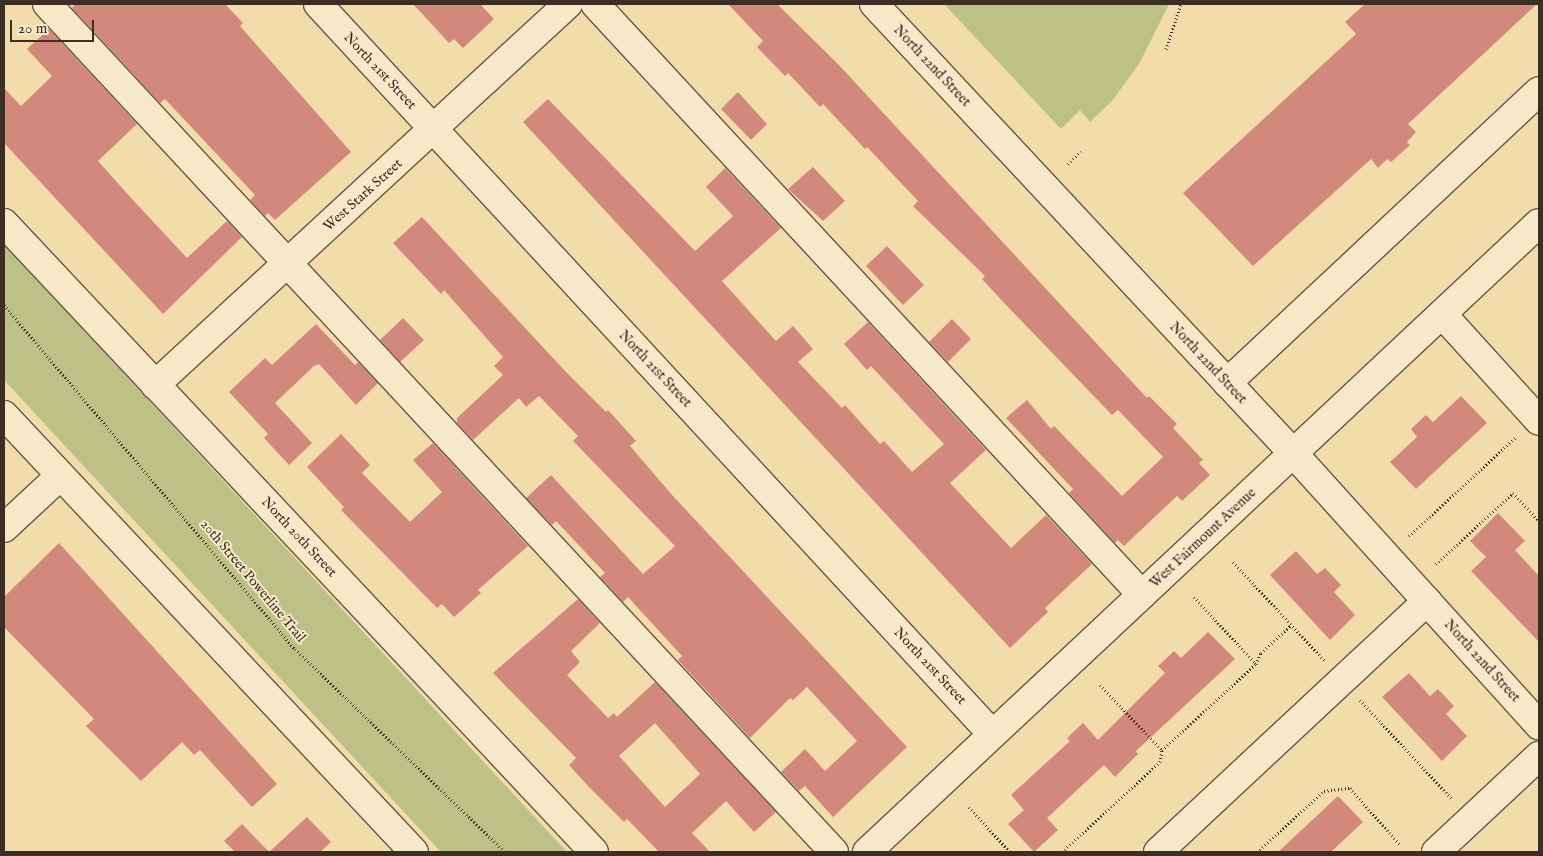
<!DOCTYPE html>
<style>
body{margin:0}
#map{position:relative;width:1543px;height:856px;overflow:hidden;background:#f2dcab;font-family:"IM FELL English",serif}
div>[style]{position:absolute}
.green>*{inset:0;background:#bdc087}
.building>*{inset:0;background:#d2897b}
.path>*{height:3px;margin-top:-1.5px;transform-origin:0;background:repeating-linear-gradient(90deg,#3c2d25 0 1px,transparent 0 3.5px)}
.roads{filter:drop-shadow(1px 0 #6a5946) drop-shadow(-1px 0 #6a5946) drop-shadow(0 1px #6a5946) drop-shadow(0 -1px #6a5946)}
.minor>*{height:28px;margin:-14px;padding:0 14px;transform-origin:14px;border-radius:14px;background:#f7e8c8}
span{translate:-50% -50%;white-space:nowrap;text-align:center;line-height:1.15;-webkit-text-stroke:4px #f7e8c8;paint-order:stroke}
.street-label{font-size:14px;color:#3c2d25}
.frame{position:absolute;inset:0;border:5px solid #3c2d25;pointer-events:none}
.scale{position:absolute;left:10px;top:20px;width:84px;height:22px;box-sizing:border-box;border:2px solid #3c2d25;border-top:0;padding-left:6px;font-size:15px;line-height:18px;white-space:nowrap;color:#3c2d25;-webkit-text-stroke:4px #f7e8c8;paint-order:stroke}
</style>
<div id="map">
<div class="green">
<div style="clip-path:polygon(944px 4px,1169px 4px,1139px 64px,1112px 101px,1090px 122px,1080px 110px,1061px 129px)"></div>
<div style="clip-path:polygon(4px 244px,567px 852px,441px 852px,4px 380px)"></div>
</div>
<div class="building">
<div style="clip-path:polygon(76px 4px,225px 4px,243px 23px,240px 26px,351px 152px,275px 220px,268px 213px,265px 216px,250px 200px,255px 195px,165px 99px,160px 103px,72px 8px)"></div>
<div style="clip-path:polygon(413px 4px,480px 4px,494px 19px,463px 48px,454px 39px,449px 43px)"></div>
<div style="clip-path:polygon(728px 4px,777px 4px,838px 64px,1147px 398px,1149px 396px,1177px 424px,1173px 428px,1203px 460px,1199px 463px,1210px 475px,1182px 501px,1177px 496px,1124px 546px,1118px 540px,1115px 543px,1069px 493px,1073px 489px,1006px 418px,1027px 400px,1051px 429px,1054px 426px,1122px 496px,1163px 457px,1118px 410px,1112px 415px,1008px 307px,982px 279px,985px 276px,913px 206px,918px 201px,867px 147px,865px 149px,823px 104px,820px 107px,788px 73px,785px 76px,757px 47px,763px 41px)"></div>
<div style="clip-path:polygon(1365px 4px,1537px 4px,1408px 124px,1416px 132px,1407px 142px,1410px 145px,1391px 162px,1387px 159px,1378px 168px,1371px 159px,1253px 266px,1183px 193px,1356px 34px,1345px 22px)"></div>
<div style="clip-path:polygon(49px 29px,137px 124px,98px 161px,132px 199px,187px 258px,227px 221px,242px 237px,163px 314px,4px 143px,4px 88px,21px 106px,52px 76px,27px 49px)"></div>
<div style="clip-path:polygon(738px 92px,767px 124px,751px 140px,721px 109px)"></div>
<div style="clip-path:polygon(548px 99px,695px 251px,733px 216px,706px 187px,725px 168px,781px 228px,722px 281px,776px 341px,793px 326px,813px 349px,798px 362px,842px 408px,845px 405px,880px 444px,884px 441px,912px 472px,944px 444px,871px 366px,867px 370px,844px 344px,868px 322px,986px 450px,950px 483px,1011px 548px,1046px 515px,1092px 564px,1045px 608px,1048px 612px,1010px 648px,523px 122px)"></div>
<div style="clip-path:polygon(813px 167px,845px 201px,823px 221px,788px 189px)"></div>
<div style="clip-path:polygon(422px 217px,566px 372px,606px 412px,608px 410px,636px 441px,630px 446px,673px 496px,907px 747px,833px 817px,805px 786px,799px 791px,781px 772px,805px 749px,825px 771px,857px 741px,807px 687px,793px 700px,790px 698px,750px 738px,678px 660px,682px 656px,637px 607px,628px 597px,623px 602px,600px 577px,605px 573px,556px 521px,552px 525px,526px 498px,551px 475px,643px 574px,675px 546px,573px 441px,578px 436px,539px 396px,526px 407px,519px 398px,473px 440px,457px 423px,457px 418px,503px 375px,494px 366px,503px 357px,444px 290px,441px 294px,393px 243px)"></div>
<div style="clip-path:polygon(887px 246px,924px 285px,903px 305px,866px 266px)"></div>
<div style="clip-path:polygon(403px 318px,424px 340px,400px 362px,380px 340px)"></div>
<div style="clip-path:polygon(952px 319px,971px 339px,948px 362px,929px 342px)"></div>
<div style="clip-path:polygon(316px 324px,355px 365px,358px 362px,378px 383px,356px 405px,319px 364px,314px 366px,275px 403px,312px 443px,289px 465px,264px 438px,268px 434px,229px 392px,265px 358px,272px 365px)"></div>
<div style="clip-path:polygon(1461px 396px,1487px 423px,1416px 489px,1390px 462px,1417px 437px,1411px 429px,1426px 415px,1433px 422px)"></div>
<div style="clip-path:polygon(341px 434px,370px 465px,362px 473px,410px 522px,442px 492px,413px 460px,433px 443px,528px 546px,478px 590px,481px 593px,454px 617px,442px 604px,437px 608px,341px 510px,344px 507px,307px 467px)"></div>
<div style="clip-path:polygon(1498px 513px,1525px 541px,1515px 550px,1539px 576px,1539px 642px,1471px 571px,1486px 557px,1470px 541px)"></div>
<div style="clip-path:polygon(59px 543px,277px 784px,252px 807px,200px 750px,194px 755px,182px 742px,141px 781px,86px 726px,94px 719px,4px 627px,4px 597px)"></div>
<div style="clip-path:polygon(1296px 551px,1317px 574px,1325px 568px,1341px 585px,1334px 592px,1355px 615px,1330px 640px,1270px 575px)"></div>
<div style="clip-path:polygon(evenodd,578px 599px,600px 623px,571px 651px,580px 662px,567px 675px,608px 718px,614px 713px,617px 717px,655px 682px,776px 812px,754px 832px,726px 801px,692px 833px,710px 852px,659px 852px,627px 819px,624px 822px,587px 785px,569px 765px,576px 758px,493px 673px,578px 599px,655px 723px,700px 774px,665px 807px,619px 756px,655px 723px)"></div>
<div style="clip-path:polygon(1208px 632px,1235px 659px,1136px 751px,1138px 754px,1115px 777px,1104px 765px,1047px 818px,1058px 830px,1034px 852px,1008px 824px,1024px 810px,1011px 795px,1070px 741px,1067px 738px,1083px 723px,1098px 740px,1165px 673px,1158px 666px,1174px 651px,1181px 658px)"></div>
<div style="clip-path:polygon(1409px 673px,1430px 696px,1438px 689px,1454px 706px,1446px 714px,1467px 736px,1442px 761px,1382px 697px)"></div>
<div style="clip-path:polygon(1338px 796px,1363px 822px,1331px 852px,1278px 852px)"></div>
<div style="clip-path:polygon(307px 817px,331px 842px,320px 852px,269px 852px)"></div>
<div style="clip-path:polygon(242px 824px,269px 852px,235px 852px,224px 841px)"></div>
</div>
<div class="path">
<div style="left:1166px;top:49px;width:47px;rotate:-71.6deg"></div>
<div style="left:1068px;top:164px;width:18px;rotate:-45deg"></div>
<div style="left:4px;top:305px;width:451px;rotate:49.8deg"></div>
<div style="left:295px;top:649px;width:292px;rotate:44deg"></div>
<div style="left:1409px;top:536px;width:146px;rotate:-42.8deg"></div>
<div style="left:1233px;top:562px;width:134px;rotate:47.1deg"></div>
<div style="left:1436px;top:564px;width:105px;rotate:-42.7deg"></div>
<div style="left:1513px;top:493px;width:38px;rotate:47deg"></div>
<div style="left:1194px;top:597px;width:91px;rotate:47.2deg"></div>
<div style="left:1100px;top:685px;width:90px;rotate:46.4deg"></div>
<div style="left:1360px;top:700px;width:135px;rotate:47.1deg"></div>
<div style="left:969px;top:807px;width:61px;rotate:47.7deg"></div>
<div style="left:1062px;top:852px;width:133px;rotate:-42.6deg"></div>
<div style="left:1160px;top:762px;width:12px;rotate:-81deg"></div>
<div style="left:1162px;top:750px;width:127px;rotate:-42.5deg"></div>
<div style="left:1256px;top:664px;width:12px;rotate:-66deg"></div>
<div style="left:1261px;top:653px;width:41px;rotate:-43deg"></div>
<div style="left:1257px;top:852px;width:91px;rotate:-42.3deg"></div>
<div style="left:1324px;top:791px;width:26px;rotate:-7deg"></div>
<div style="left:1350px;top:788px;width:77px;rotate:48.7deg"></div>
</div>
<div class="roads">
<div class="minor">
<div style="left:47px;top:4px;width:1157px;rotate:47.14deg"></div>
<div style="left:318px;top:4px;width:994px;rotate:47.28deg"></div>
<div style="left:595px;top:4px;width:805px;rotate:47.21deg"></div>
<div style="left:874px;top:4px;width:614px;rotate:46.98deg"></div>
<div style="left:1293px;top:453px;width:367px;rotate:47.9deg"></div>
<div style="left:4px;top:223px;width:862px;rotate:46.83deg"></div>
<div style="left:1442px;top:314px;width:144px;rotate:47.8deg"></div>
<div style="left:1227px;top:383px;width:427px;rotate:-43.1deg"></div>
<div style="left:155px;top:385px;width:562px;rotate:-42.69deg"></div>
<div style="left:4px;top:415px;width:599px;rotate:46.83deg"></div>
<div style="left:4px;top:528px;width:76px;rotate:-42.9deg"></div>
<div style="left:867px;top:852px;width:920px;rotate:-43.11deg"></div>
<div style="left:1158px;top:852px;width:368px;rotate:-43deg"></div>
<div style="left:1436px;top:852px;width:141px;rotate:-43deg"></div>
</div>
</div>
<div class="street-label">
<span style="left:932px;top:66px;rotate:47deg">North 22nd Street</span>
<span style="left:380px;top:71px;rotate:47deg">North 21st Street</span>
<span style="left:363px;top:195px;rotate:-42deg">West Stark Street</span>
<span style="left:1208px;top:363px;rotate:47deg">North 22nd Street</span>
<span style="left:655px;top:369px;rotate:47deg">North 21st Street</span>
<span style="left:299px;top:537px;rotate:47deg">North 20th Street</span>
<span style="left:1203px;top:538px;rotate:-43deg">West Fairmount Avenue</span>
<span style="left:253px;top:581px;rotate:50deg">20th Street Powerline Trail</span>
<span style="left:1482px;top:661px;rotate:48deg">North 22nd Street</span>
<span style="left:930px;top:666px;rotate:47deg">North 21st Street</span>
</div>
<div class="frame"></div>
<div class="scale">20 m</div>
</div>
